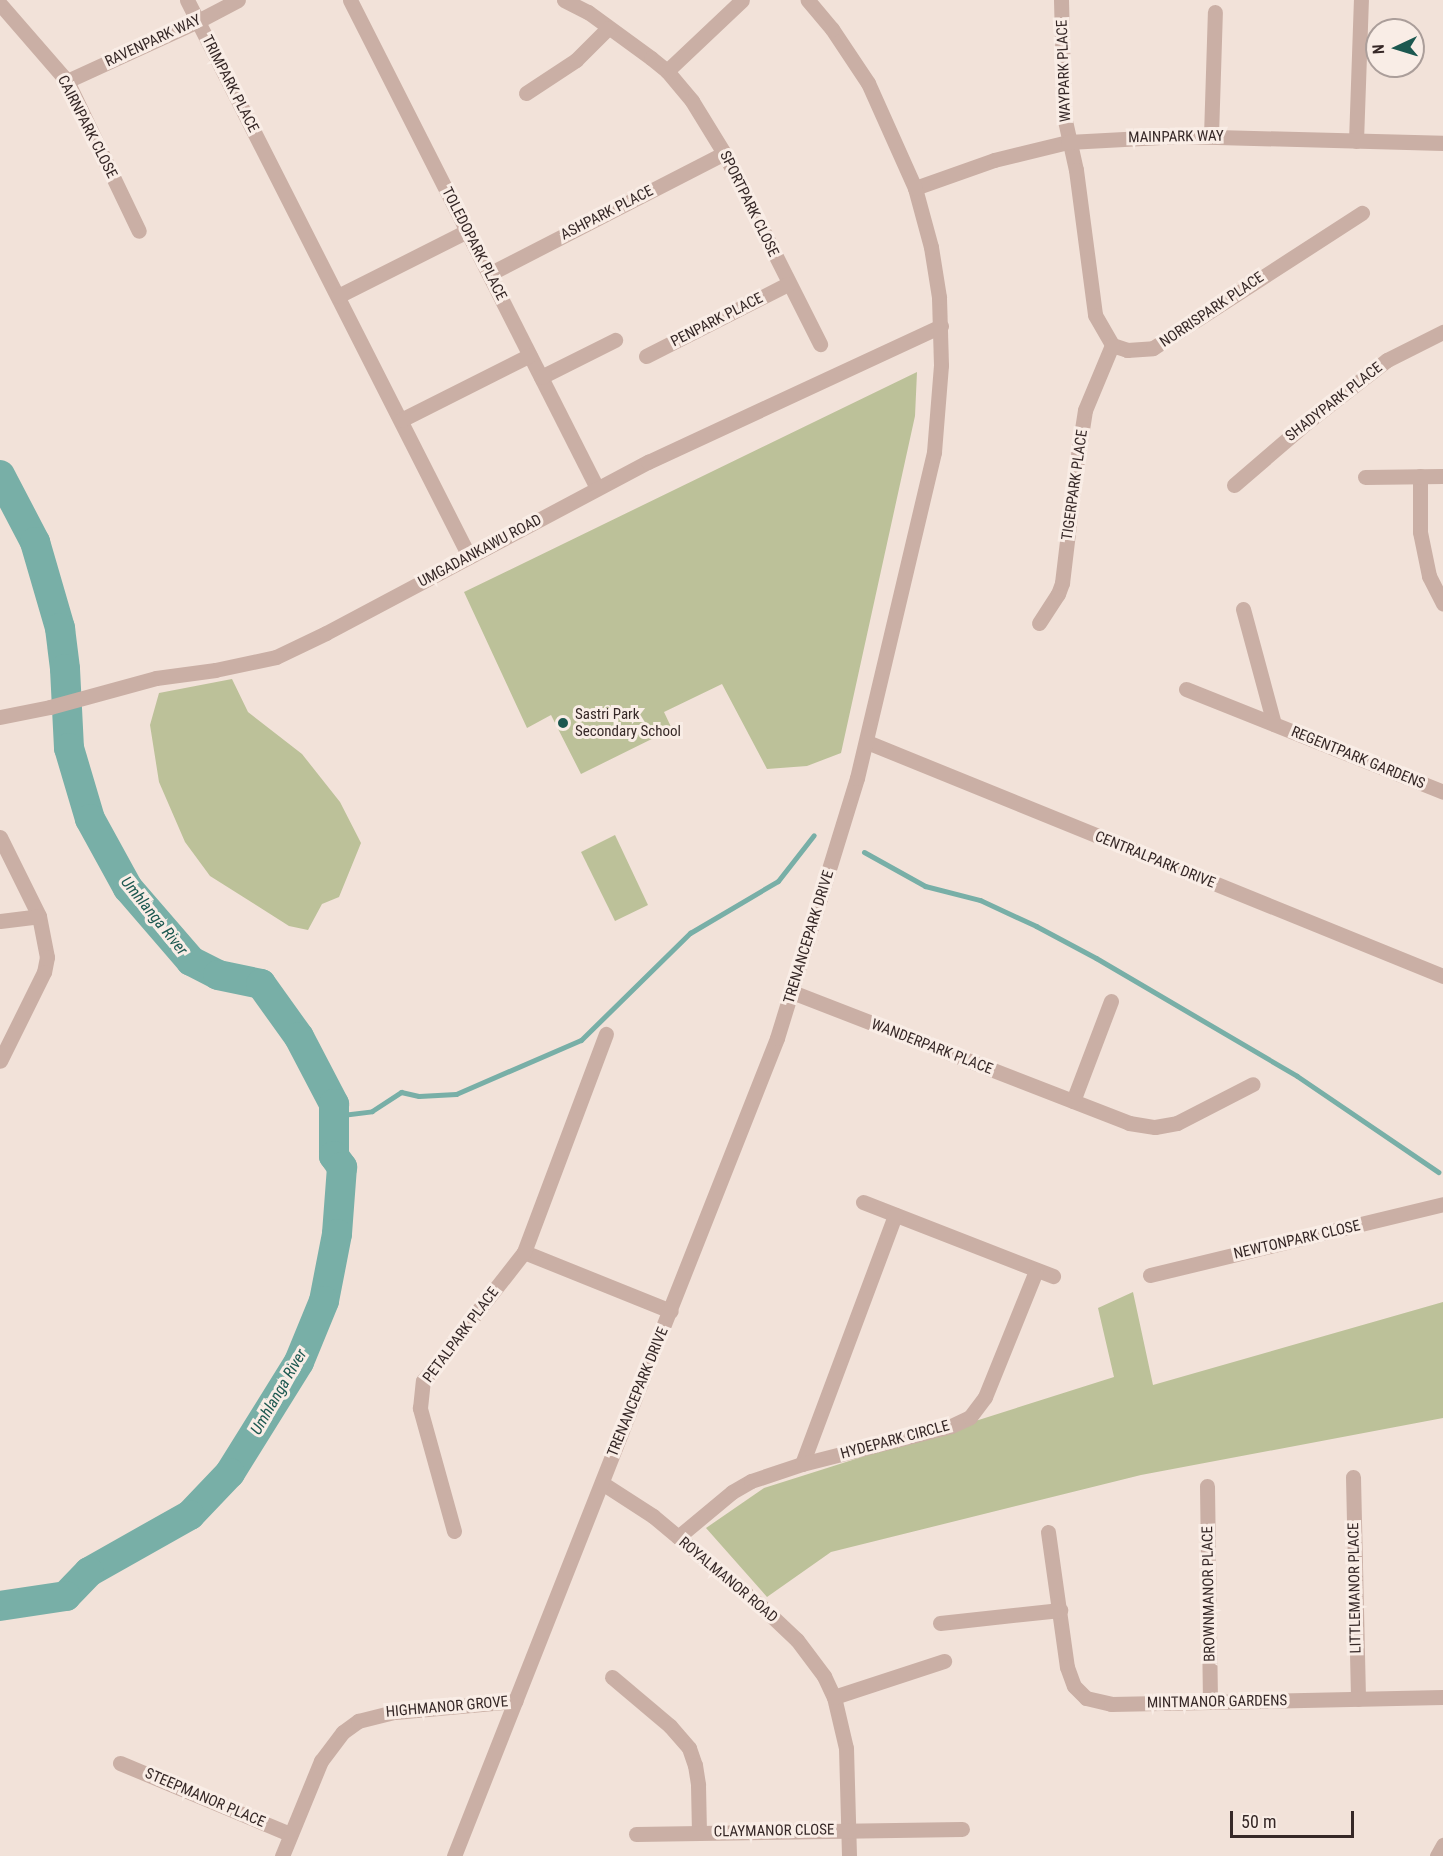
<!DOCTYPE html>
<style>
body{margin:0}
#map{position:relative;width:1443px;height:1856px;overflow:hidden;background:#f2e2d9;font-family:"Roboto Condensed",sans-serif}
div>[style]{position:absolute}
.green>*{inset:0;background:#bcc199}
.stream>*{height:5px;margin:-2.5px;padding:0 2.5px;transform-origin:2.5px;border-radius:2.5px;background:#78afa7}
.river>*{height:30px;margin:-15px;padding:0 15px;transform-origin:15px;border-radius:15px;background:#78afa7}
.minor>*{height:15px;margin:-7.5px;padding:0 7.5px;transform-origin:7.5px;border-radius:7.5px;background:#caafa5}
.dots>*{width:16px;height:16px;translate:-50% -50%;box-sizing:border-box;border:3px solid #f9ede6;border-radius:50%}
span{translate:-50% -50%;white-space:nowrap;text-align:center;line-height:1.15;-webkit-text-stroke:6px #f9ede6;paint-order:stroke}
.street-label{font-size:15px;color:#362827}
.poi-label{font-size:15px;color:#362827}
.left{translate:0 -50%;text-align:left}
.water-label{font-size:16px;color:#1c5850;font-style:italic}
.north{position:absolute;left:1365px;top:18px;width:60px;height:60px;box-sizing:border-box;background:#f9ede6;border:2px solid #ab9e9a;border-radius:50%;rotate:266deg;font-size:16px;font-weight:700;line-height:24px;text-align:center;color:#362827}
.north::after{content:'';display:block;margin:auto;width:21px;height:27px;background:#1c5850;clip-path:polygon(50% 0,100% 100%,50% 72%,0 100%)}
.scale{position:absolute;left:1230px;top:1811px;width:124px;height:27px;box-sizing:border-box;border:3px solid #362827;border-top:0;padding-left:8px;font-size:18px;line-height:21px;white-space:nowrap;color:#362827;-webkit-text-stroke:4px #f9ede6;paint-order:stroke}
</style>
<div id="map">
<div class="green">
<div style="clip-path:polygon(917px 372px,915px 416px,841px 753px,807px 766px,767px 769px,722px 684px,664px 712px,672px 729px,581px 774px,551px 715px,527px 728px,464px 592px)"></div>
<div style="clip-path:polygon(232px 679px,248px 712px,302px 754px,340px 802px,361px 843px,339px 897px,322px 904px,308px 930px,289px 926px,210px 876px,185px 842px,159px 782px,150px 725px,159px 693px)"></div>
<div style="clip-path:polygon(615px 835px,648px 905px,615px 921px,581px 852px)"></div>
<div style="clip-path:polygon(1133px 1292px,1153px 1385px,1443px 1302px,1443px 1418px,1141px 1475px,831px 1552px,767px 1597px,706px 1528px,764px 1488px,1114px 1377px,1098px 1308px)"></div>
</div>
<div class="stream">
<div style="left:864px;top:852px;width:70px;rotate:29.1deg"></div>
<div style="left:925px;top:886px;width:57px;rotate:14.3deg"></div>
<div style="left:980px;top:900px;width:62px;rotate:24.9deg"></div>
<div style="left:1036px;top:926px;width:68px;rotate:28.1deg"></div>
<div style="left:1096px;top:958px;width:233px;rotate:30.4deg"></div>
<div style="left:1297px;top:1076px;width:171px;rotate:34.2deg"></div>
<div style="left:334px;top:1116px;width:38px;rotate:-7deg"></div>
<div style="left:372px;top:1111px;width:35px;rotate:-33deg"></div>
<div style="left:401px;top:1092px;width:18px;rotate:13deg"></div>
<div style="left:419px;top:1096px;width:37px;rotate:-3deg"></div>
<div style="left:456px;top:1094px;width:136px;rotate:-23.4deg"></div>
<div style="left:581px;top:1040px;width:153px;rotate:-44.5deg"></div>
<div style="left:690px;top:933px;width:102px;rotate:-30.6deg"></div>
<div style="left:778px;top:881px;width:58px;rotate:-52deg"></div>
</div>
<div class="river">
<div style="left:0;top:475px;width:76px;rotate:62.4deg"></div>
<div style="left:35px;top:542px;width:90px;rotate:73.8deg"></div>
<div style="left:60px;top:628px;width:41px;rotate:83deg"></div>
<div style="left:65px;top:669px;width:79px;rotate:87.1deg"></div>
<div style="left:69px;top:748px;width:74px;rotate:73.5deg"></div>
<div style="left:90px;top:819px;width:79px;rotate:61.2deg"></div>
<div style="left:128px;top:888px;width:96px;rotate:49.2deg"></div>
<div style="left:191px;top:961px;width:30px;rotate:27deg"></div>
<div style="left:218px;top:975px;width:44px;rotate:11.8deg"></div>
<div style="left:261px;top:984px;width:65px;rotate:54.4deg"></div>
<div style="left:299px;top:1037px;width:76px;rotate:62.4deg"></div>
<div style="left:334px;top:1104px;width:52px;rotate:90deg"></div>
<div style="left:334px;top:1156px;width:14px;rotate:54deg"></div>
<div style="left:342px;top:1167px;width:67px;rotate:94.3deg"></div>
<div style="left:337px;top:1234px;width:68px;rotate:101deg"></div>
<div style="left:324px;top:1301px;width:66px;rotate:112.3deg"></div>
<div style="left:299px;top:1362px;width:131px;rotate:121.9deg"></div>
<div style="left:230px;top:1473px;width:58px;rotate:133.6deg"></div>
<div style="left:190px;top:1515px;width:116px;rotate:150.6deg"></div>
<div style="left:89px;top:1572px;width:33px;rotate:134deg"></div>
<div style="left:66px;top:1596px;width:67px;rotate:171.4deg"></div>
</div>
<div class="minor">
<div style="left:187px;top:0;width:623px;rotate:63.11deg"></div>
<div style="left:350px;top:0;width:547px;rotate:63.15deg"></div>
<div style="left:564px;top:0;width:27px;rotate:27deg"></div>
<div style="left:588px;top:12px;width:78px;rotate:36.1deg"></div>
<div style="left:651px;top:58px;width:21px;rotate:39deg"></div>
<div style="left:667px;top:71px;width:39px;rotate:50deg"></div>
<div style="left:692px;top:101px;width:61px;rotate:58.4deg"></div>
<div style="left:724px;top:153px;width:214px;rotate:63.3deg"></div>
<div style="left:1061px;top:0;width:116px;rotate:88.5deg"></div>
<div style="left:1064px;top:116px;width:55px;rotate:77.5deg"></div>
<div style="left:1076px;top:170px;width:146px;rotate:82.5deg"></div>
<div style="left:1095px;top:315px;width:34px;rotate:60deg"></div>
<div style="left:1112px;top:345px;width:16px;rotate:18deg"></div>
<div style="left:1127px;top:350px;width:26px;rotate:-4deg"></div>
<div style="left:1153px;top:348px;width:249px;rotate:-32.9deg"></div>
<div style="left:0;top:4px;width:102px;rotate:49deg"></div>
<div style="left:67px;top:81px;width:166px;rotate:64.4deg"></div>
<div style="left:667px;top:71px;width:103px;rotate:-43.4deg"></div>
<div style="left:67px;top:81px;width:144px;rotate:-24.6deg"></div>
<div style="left:198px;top:21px;width:45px;rotate:-27.7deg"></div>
<div style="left:526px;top:93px;width:60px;rotate:-33.4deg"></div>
<div style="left:576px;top:60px;width:45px;rotate:-45deg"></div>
<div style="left:1211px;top:136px;width:124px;rotate:-88.2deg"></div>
<div style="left:1356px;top:141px;width:141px;rotate:-88deg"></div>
<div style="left:915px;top:188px;width:84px;rotate:-19.5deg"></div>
<div style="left:994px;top:160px;width:76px;rotate:-13.7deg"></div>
<div style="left:1068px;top:142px;width:112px;rotate:-3.1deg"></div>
<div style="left:1180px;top:136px;width:263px;rotate:1.5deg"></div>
<div style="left:489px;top:274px;width:264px;rotate:-27.2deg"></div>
<div style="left:338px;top:296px;width:144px;rotate:-26.7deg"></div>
<div style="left:646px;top:356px;width:159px;rotate:-26.9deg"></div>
<div style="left:541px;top:377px;width:83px;rotate:-26.6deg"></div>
<div style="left:401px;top:420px;width:144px;rotate:-26.7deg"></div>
<div style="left:1420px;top:476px;width:56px;rotate:90deg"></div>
<div style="left:1420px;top:532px;width:45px;rotate:78.4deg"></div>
<div style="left:1429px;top:576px;width:31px;rotate:63deg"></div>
<div style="left:1365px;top:477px;width:78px;rotate:-0.7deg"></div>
<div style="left:1234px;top:485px;width:95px;rotate:-40.7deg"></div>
<div style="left:1306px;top:423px;width:103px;rotate:-37.9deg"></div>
<div style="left:1387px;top:360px;width:63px;rotate:-26.6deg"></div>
<div style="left:1243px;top:609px;width:119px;rotate:74.9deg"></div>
<div style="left:1039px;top:623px;width:35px;rotate:-57deg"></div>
<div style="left:1058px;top:594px;width:12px;rotate:-70deg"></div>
<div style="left:1062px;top:583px;width:110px;rotate:-83.2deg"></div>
<div style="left:1075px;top:474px;width:65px;rotate:-81.1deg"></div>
<div style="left:1085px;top:410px;width:70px;rotate:-67.4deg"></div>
<div style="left:1186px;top:689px;width:277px;rotate:21.8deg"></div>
<div style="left:0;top:717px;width:51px;rotate:-11.3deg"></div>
<div style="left:50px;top:707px;width:110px;rotate:-15.3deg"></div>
<div style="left:156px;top:678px;width:60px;rotate:-7.7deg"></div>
<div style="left:215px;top:670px;width:62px;rotate:-12deg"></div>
<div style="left:276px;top:657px;width:55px;rotate:-25.6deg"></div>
<div style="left:326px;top:633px;width:365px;rotate:-28deg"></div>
<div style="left:648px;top:462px;width:323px;rotate:-24.9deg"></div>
<div style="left:867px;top:742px;width:622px;rotate:22.11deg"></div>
<div style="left:0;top:837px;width:88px;rotate:63.7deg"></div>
<div style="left:39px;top:916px;width:42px;rotate:79deg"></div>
<div style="left:47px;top:957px;width:15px;rotate:101deg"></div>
<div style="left:44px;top:972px;width:99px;rotate:116.3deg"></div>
<div style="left:0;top:921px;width:39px;rotate:-7deg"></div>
<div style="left:792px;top:992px;width:362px;rotate:21.2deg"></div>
<div style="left:1129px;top:1123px;width:26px;rotate:9deg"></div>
<div style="left:1155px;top:1127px;width:22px;rotate:-10deg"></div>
<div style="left:1177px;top:1123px;width:85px;rotate:-27.2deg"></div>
<div style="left:1073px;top:1101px;width:107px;rotate:-69.2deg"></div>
<div style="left:863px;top:1202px;width:204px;rotate:21.3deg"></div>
<div style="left:524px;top:1252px;width:158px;rotate:21.9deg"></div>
<div style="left:1150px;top:1275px;width:301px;rotate:-13.6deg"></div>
<div style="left:802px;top:1464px;width:266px;rotate:-69.5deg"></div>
<div style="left:1353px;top:1477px;width:222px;rotate:88.7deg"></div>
<div style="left:602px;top:1483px;width:61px;rotate:32.9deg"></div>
<div style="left:653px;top:1516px;width:142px;rotate:39.9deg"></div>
<div style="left:762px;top:1607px;width:48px;rotate:43.3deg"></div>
<div style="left:797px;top:1640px;width:45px;rotate:53.1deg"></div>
<div style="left:824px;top:1676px;width:23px;rotate:65deg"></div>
<div style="left:834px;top:1697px;width:52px;rotate:76.8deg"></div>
<div style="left:846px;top:1748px;width:108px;rotate:88.4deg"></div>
<div style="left:1207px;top:1486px;width:216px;rotate:89.2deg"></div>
<div style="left:454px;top:1531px;width:128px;rotate:-105.5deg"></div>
<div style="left:420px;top:1408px;width:27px;rotate:-84deg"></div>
<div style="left:423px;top:1381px;width:164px;rotate:-51.9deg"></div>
<div style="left:524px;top:1252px;width:233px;rotate:-69.4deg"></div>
<div style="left:1048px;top:1532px;width:136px;rotate:82deg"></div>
<div style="left:1067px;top:1667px;width:20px;rotate:70deg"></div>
<div style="left:1074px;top:1686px;width:17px;rotate:45deg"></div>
<div style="left:1086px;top:1698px;width:26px;rotate:13deg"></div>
<div style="left:1111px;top:1704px;width:332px;rotate:-1.2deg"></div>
<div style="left:678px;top:1537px;width:70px;rotate:-39.8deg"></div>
<div style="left:732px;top:1492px;width:22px;rotate:-30deg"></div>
<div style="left:751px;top:1481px;width:54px;rotate:-18.4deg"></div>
<div style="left:802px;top:1464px;width:154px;rotate:-14.3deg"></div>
<div style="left:951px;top:1426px;width:21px;rotate:-25deg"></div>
<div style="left:970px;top:1417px;width:25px;rotate:-53deg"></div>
<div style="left:985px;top:1397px;width:136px;rotate:-68deg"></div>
<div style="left:940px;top:1623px;width:121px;rotate:-6.2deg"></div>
<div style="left:612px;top:1677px;width:76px;rotate:40.2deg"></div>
<div style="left:670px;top:1726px;width:29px;rotate:49deg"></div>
<div style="left:689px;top:1748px;width:18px;rotate:71deg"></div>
<div style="left:695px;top:1765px;width:20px;rotate:81deg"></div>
<div style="left:698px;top:1785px;width:47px;rotate:88.8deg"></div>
<div style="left:834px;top:1697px;width:116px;rotate:-18.1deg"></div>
<div style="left:120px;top:1763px;width:184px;rotate:22.7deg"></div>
<div style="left:636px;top:1834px;width:326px;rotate:-0.9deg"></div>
<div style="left:282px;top:1856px;width:103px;rotate:-67.7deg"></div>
<div style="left:321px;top:1761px;width:36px;rotate:-53deg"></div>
<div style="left:343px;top:1732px;width:19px;rotate:-36deg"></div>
<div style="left:358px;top:1721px;width:38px;rotate:-14deg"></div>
<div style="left:395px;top:1712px;width:121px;rotate:-5.2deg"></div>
<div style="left:454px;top:1856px;width:879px;rotate:-68.45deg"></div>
<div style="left:777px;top:1038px;width:272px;rotate:-72.9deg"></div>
<div style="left:857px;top:778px;width:335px;rotate:-76.7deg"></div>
<div style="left:934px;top:452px;width:87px;rotate:-85.4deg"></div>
<div style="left:941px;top:365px;width:68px;rotate:-91.7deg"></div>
<div style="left:939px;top:297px;width:51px;rotate:-99.1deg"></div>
<div style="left:931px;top:247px;width:61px;rotate:-105.2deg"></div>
<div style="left:915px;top:188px;width:115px;rotate:-114.1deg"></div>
<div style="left:868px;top:83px;width:65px;rotate:-123.7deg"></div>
<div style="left:832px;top:29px;width:38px;rotate:-130deg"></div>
<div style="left:1437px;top:1856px;width:13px;rotate:-61deg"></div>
</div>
<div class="dots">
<div style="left:563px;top:723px;background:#1c5850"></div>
</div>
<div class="street-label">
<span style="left:153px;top:41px;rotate:-25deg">RAVENPARK WAY</span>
<span style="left:1064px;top:71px;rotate:-92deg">WAYPARK PLACE</span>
<span style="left:230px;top:84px;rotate:63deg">TRIMPARK PLACE</span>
<span style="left:87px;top:127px;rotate:63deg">CAIRNPARK CLOSE</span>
<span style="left:1176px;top:137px;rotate:-1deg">MAINPARK WAY</span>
<span style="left:749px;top:204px;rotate:64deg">SPORTPARK CLOSE</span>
<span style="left:607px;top:213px;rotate:-27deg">ASHPARK PLACE</span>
<span style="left:474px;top:244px;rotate:63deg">TOLEDOPARK PLACE</span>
<span style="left:1212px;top:310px;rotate:-34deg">NORRISPARK PLACE</span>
<span style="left:717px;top:320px;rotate:-27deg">PENPARK PLACE</span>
<span style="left:1334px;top:402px;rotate:-38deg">SHADYPARK PLACE</span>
<span style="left:1075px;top:485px;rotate:-82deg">TIGERPARK PLACE</span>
<span style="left:480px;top:551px;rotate:-28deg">UMGADANKAWU ROAD</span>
<span style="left:1358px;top:758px;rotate:22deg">REGENTPARK GARDENS</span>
<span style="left:1155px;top:860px;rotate:22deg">CENTRALPARK DRIVE</span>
<span style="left:809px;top:937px;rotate:-73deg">TRENANCEPARK DRIVE</span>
<span style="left:932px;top:1047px;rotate:21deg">WANDERPARK PLACE</span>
<span style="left:1297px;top:1240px;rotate:-13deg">NEWTONPARK CLOSE</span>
<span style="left:461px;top:1335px;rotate:-53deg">PETALPARK PLACE</span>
<span style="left:638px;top:1392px;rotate:-68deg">TRENANCEPARK DRIVE</span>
<span style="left:895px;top:1440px;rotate:-15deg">HYDEPARK CIRCLE</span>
<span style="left:728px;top:1580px;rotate:40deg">ROYALMANOR ROAD</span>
<span style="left:1355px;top:1588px;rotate:-91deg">LITTLEMANOR PLACE</span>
<span style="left:1209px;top:1594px;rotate:-91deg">BROWNMANOR PLACE</span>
<span style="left:1217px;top:1702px;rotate:-1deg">MINTMANOR GARDENS</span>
<span style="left:447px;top:1707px;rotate:-5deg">HIGHMANOR GROVE</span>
<span style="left:205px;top:1798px;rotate:23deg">STEEPMANOR PLACE</span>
<span style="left:774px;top:1831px;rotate:-1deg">CLAYMANOR CLOSE</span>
</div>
<div class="poi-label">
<span class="left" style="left:575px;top:723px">Sastri Park<br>Secondary School</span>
</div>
<div class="water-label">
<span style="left:154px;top:916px;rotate:51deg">Umhlanga River</span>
<span style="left:279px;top:1392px;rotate:-60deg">Umhlanga River</span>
</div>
<div class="north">N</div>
<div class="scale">50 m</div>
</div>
